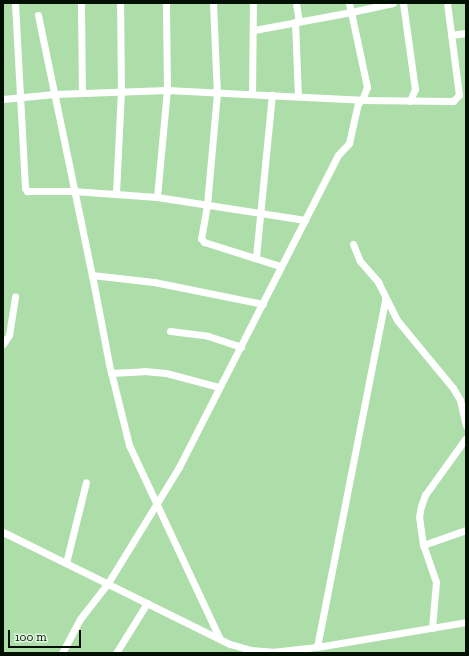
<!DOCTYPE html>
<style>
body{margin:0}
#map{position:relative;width:469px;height:656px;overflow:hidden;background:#addeaa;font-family:"Zilla Slab",serif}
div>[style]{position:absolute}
.minor>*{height:7px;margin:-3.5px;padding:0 3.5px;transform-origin:3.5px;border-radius:3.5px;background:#fff}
span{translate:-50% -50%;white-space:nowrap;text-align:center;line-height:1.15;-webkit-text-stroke:4px #def7dd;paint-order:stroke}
.frame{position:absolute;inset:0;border:4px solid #011002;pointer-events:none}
.scale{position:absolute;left:8px;top:630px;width:73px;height:18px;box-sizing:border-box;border:2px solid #011002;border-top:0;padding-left:5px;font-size:12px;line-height:14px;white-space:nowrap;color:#011002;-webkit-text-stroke:3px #def7dd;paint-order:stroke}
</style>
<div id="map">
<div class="minor">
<div style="left:15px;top:3px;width:185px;rotate:86.9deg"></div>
<div style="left:25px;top:188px;width:4px;rotate:56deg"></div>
<div style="left:27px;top:191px;width:46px"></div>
<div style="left:73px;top:191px;width:84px;rotate:4.1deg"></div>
<div style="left:157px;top:197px;width:150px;rotate:8.8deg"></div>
<div style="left:81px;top:3px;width:90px;rotate:89.4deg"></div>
<div style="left:213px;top:3px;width:90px;rotate:87.5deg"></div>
<div style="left:217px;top:93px;width:112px;rotate:95.1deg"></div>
<div style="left:207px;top:205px;width:34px;rotate:100deg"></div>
<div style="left:201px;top:238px;width:5px;rotate:53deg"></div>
<div style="left:204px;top:242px;width:80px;rotate:17.5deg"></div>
<div style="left:296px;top:3px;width:18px;rotate:81deg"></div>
<div style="left:403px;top:3px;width:87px;rotate:82.1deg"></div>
<div style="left:415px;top:89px;width:13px;rotate:113deg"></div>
<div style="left:38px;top:15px;width:266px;rotate:78.3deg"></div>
<div style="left:92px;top:275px;width:62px;rotate:6.4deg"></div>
<div style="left:154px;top:282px;width:111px;rotate:11.4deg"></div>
<div style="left:295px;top:22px;width:74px;rotate:87.7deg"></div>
<div style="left:254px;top:30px;width:99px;rotate:-10.5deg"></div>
<div style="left:351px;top:12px;width:9px;rotate:-103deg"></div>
<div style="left:451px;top:35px;width:15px;rotate:-8deg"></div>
<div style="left:252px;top:94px;width:91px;rotate:-89.4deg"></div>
<div style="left:3px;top:99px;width:52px;rotate:-5.5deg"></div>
<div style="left:55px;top:94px;width:112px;rotate:-2deg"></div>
<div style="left:167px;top:90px;width:195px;rotate:2.9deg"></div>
<div style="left:362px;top:100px;width:14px;rotate:-69deg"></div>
<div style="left:367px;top:87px;width:77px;rotate:-102deg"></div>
<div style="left:351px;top:12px;width:43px;rotate:-12.1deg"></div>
<div style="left:116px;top:193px;width:101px;rotate:-87.2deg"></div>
<div style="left:121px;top:92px;width:89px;rotate:-90.6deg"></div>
<div style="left:157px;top:197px;width:107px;rotate:-84.7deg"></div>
<div style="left:167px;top:90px;width:87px;rotate:-90.7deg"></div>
<div style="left:353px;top:244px;width:18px;rotate:68deg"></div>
<div style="left:360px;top:261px;width:28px;rotate:49deg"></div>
<div style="left:378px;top:282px;width:42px;rotate:63.4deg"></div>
<div style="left:397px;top:320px;width:88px;rotate:50.5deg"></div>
<div style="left:453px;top:388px;width:14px;rotate:60deg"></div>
<div style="left:460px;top:400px;width:26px;rotate:77deg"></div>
<div style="left:256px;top:257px;width:163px;rotate:-84.4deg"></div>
<div style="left:92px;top:275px;width:91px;rotate:79.2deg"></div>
<div style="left:109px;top:364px;width:83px;rotate:76.1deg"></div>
<div style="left:129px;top:445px;width:214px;rotate:64.9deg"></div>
<div style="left:170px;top:331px;width:38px;rotate:7deg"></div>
<div style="left:208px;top:336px;width:35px;rotate:18deg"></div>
<div style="left:3px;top:344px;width:11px;rotate:-56deg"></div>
<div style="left:9px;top:335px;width:39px;rotate:-81deg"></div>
<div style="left:111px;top:373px;width:33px;rotate:-3deg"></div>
<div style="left:144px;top:371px;width:22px;rotate:5deg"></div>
<div style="left:166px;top:373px;width:55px;rotate:14.8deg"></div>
<div style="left:3px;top:532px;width:253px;rotate:26.3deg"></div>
<div style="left:230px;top:644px;width:22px;rotate:16deg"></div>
<div style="left:251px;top:650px;width:21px;rotate:5deg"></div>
<div style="left:272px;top:652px;width:45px;rotate:-6.3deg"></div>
<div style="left:317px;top:647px;width:151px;rotate:-9.5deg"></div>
<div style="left:423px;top:545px;width:46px;rotate:-19.2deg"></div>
<div style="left:66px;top:563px;width:83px;rotate:-76.1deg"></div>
<div style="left:432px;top:628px;width:46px;rotate:-85deg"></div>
<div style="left:436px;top:582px;width:39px;rotate:-109deg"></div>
<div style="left:423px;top:545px;width:28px;rotate:-98deg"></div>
<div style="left:419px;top:517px;width:11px;rotate:-80deg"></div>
<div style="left:421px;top:506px;width:12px;rotate:-70deg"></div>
<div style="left:425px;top:495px;width:70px;rotate:-54.3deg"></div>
<div style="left:317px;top:647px;width:354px;rotate:-78.9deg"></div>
<div style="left:62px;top:653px;width:38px;rotate:-62deg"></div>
<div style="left:80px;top:619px;width:46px;rotate:-52.1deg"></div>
<div style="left:108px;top:583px;width:136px;rotate:-58.5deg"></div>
<div style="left:179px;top:467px;width:350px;rotate:-63deg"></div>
<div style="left:338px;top:155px;width:16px;rotate:-47deg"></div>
<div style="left:349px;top:143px;width:41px;rotate:-77.3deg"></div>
<div style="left:358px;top:103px;width:5px;rotate:-37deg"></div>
<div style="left:362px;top:100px;width:91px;rotate:0.6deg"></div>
<div style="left:453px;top:101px;width:8px;rotate:-45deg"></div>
<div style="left:459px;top:95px;width:93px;rotate:-97.4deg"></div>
<div style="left:116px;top:653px;width:59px;rotate:-58.2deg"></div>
</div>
<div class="frame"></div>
<div class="scale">100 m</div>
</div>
